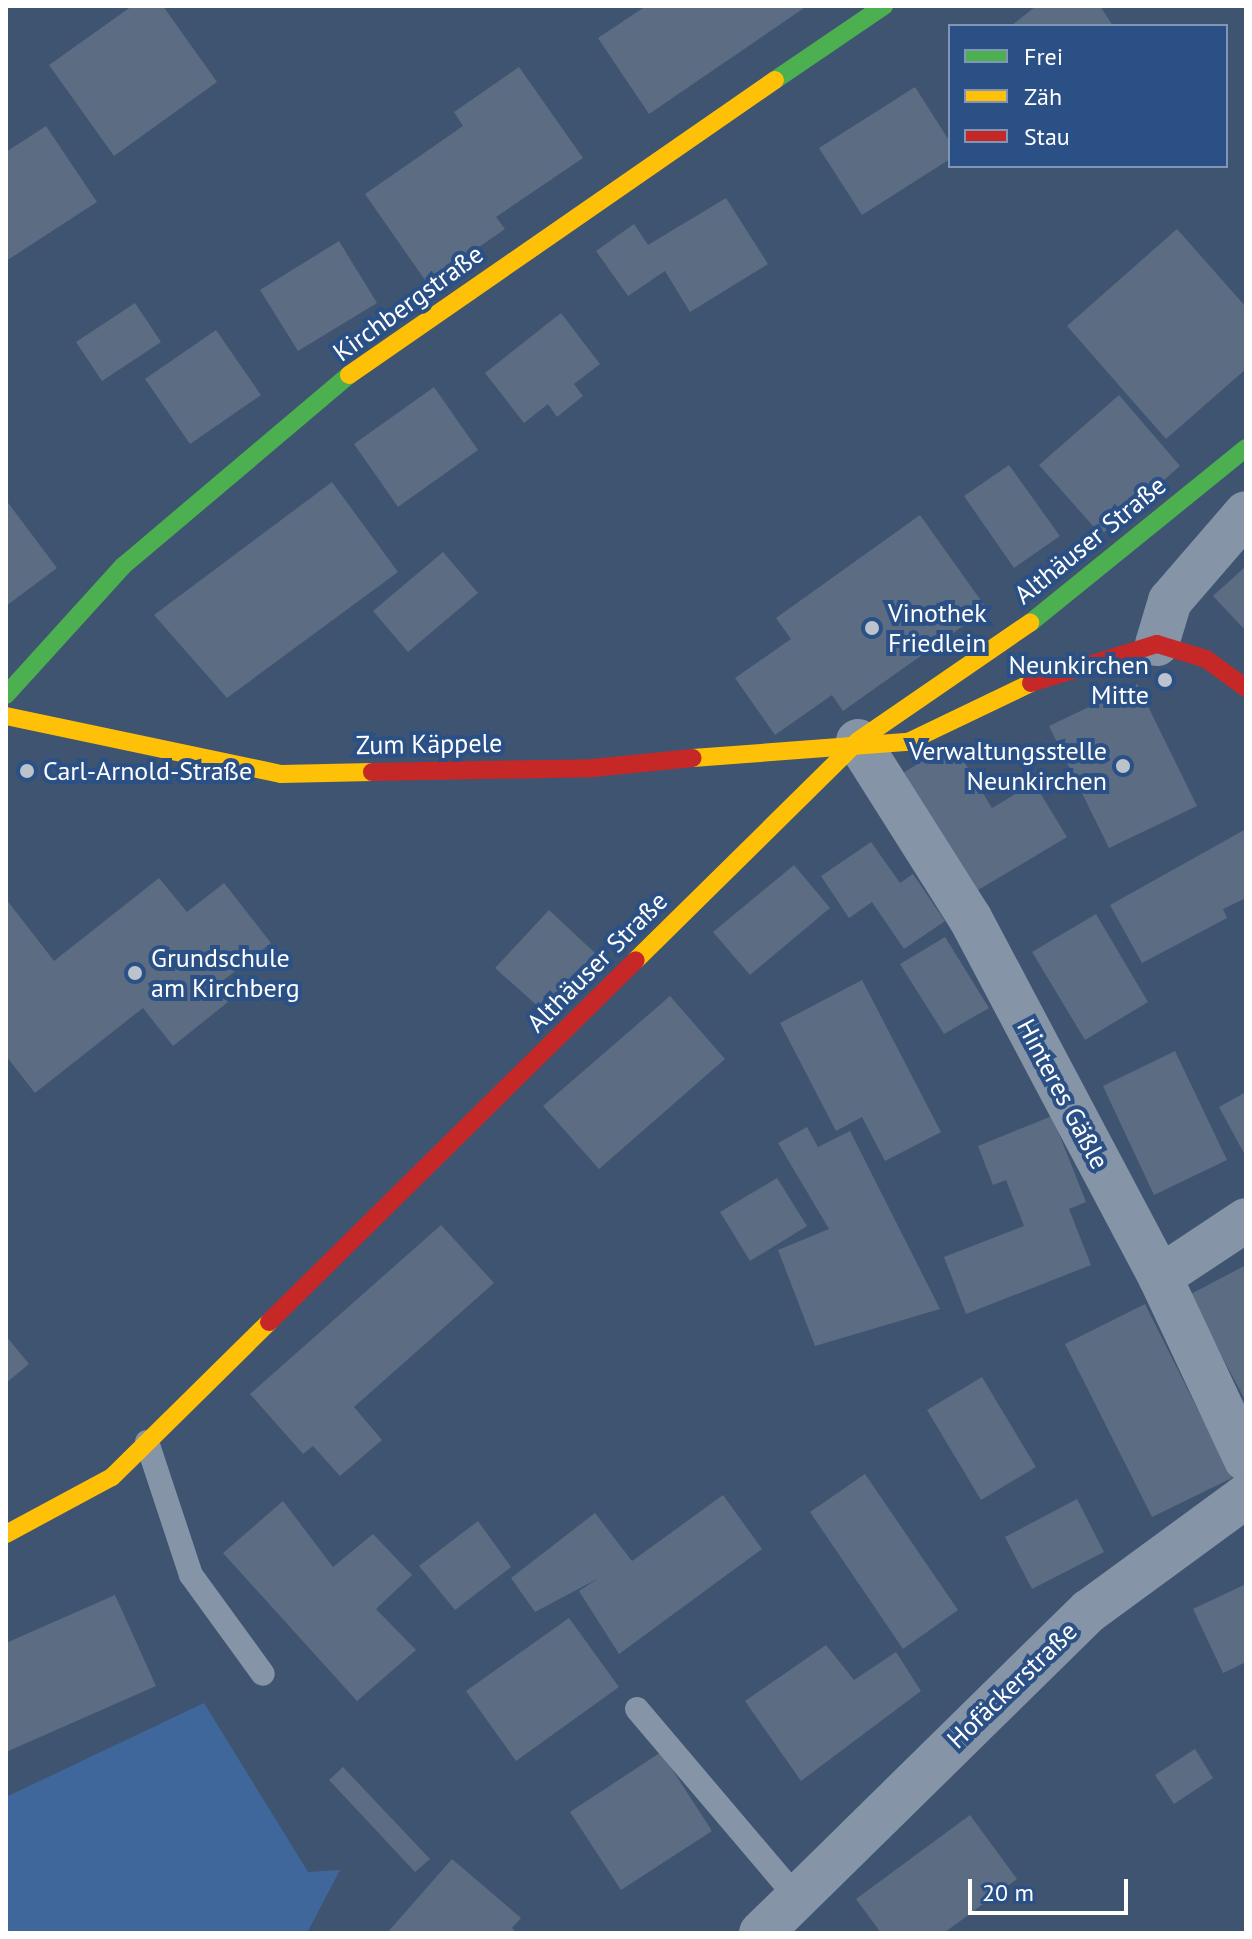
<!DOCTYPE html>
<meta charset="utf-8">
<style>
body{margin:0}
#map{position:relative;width:1252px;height:1939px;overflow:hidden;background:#3f5471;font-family:"PT Sans",sans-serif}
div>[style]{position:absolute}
.green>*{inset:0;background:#3f679b}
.building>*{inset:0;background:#5c6c83}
.lane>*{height:24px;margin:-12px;padding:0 12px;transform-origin:12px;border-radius:12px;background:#8694a7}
.street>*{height:44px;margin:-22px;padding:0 22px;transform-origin:22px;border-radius:22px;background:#8694a7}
.fast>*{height:18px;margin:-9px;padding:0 9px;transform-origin:9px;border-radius:9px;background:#4caf50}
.slow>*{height:18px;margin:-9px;padding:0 9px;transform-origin:9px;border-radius:9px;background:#ffc107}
.jam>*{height:18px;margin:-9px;padding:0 9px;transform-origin:9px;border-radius:9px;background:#c62828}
.dots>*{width:22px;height:22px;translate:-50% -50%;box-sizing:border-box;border:4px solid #2a5086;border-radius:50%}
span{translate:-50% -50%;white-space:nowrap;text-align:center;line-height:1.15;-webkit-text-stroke:8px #2a5086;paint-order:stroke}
.street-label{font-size:26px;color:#fff}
.poi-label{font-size:26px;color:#fff}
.left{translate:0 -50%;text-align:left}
.right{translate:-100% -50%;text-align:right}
.frame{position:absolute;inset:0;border:8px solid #fff;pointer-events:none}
.legend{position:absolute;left:948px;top:24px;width:280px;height:144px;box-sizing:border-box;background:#2a5086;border:2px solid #7f96b6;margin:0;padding:10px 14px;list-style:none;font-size:24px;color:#fff}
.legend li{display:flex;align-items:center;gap:16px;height:40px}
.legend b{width:40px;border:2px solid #7f96b6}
.scale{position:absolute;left:968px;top:1879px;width:160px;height:36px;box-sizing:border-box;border:4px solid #fff;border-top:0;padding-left:10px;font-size:24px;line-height:28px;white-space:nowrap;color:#fff;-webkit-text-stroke:6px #2a5086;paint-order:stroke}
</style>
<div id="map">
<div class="green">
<div style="clip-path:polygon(204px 1703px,308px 1872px,340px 1870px,307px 1933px,6px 1933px,6px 1797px)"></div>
</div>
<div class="building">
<div style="clip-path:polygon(132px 6px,163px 6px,217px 82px,114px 156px,49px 65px)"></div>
<div style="clip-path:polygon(646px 6px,807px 6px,649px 114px,598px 38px)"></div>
<div style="clip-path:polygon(1036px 6px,1100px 6px,1113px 26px,1011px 26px)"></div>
<div style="clip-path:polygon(519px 67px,583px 158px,496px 217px,505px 229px,427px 283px,365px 194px,463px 126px,454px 112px)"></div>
<div style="clip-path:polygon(915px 87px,950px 142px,950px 159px,862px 215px,819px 148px)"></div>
<div style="clip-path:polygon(46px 126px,97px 202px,6px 261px,6px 152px)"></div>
<div style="clip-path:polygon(726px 198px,768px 264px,690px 312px,665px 271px,628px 296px,596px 251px,634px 224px,648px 245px)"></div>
<div style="clip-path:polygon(1177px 229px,1246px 307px,1246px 369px,1166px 439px,1067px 326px)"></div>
<div style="clip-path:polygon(339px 241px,377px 303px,298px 351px,260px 290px)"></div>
<div style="clip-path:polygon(135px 303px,161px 342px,102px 381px,76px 342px)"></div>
<div style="clip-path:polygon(561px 313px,600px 364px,574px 384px,583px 396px,557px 417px,548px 404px,524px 423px,485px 373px)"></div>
<div style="clip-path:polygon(216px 330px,261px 395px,190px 444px,145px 379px)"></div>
<div style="clip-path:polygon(434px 387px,478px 450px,398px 507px,354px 444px)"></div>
<div style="clip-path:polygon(1119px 395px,1180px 466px,1101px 535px,1039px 465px)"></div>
<div style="clip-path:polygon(1009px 465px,1060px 536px,1014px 568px,964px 496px)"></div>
<div style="clip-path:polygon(332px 482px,398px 572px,227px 698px,154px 615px)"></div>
<div style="clip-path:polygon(6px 500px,57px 568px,6px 606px)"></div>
<div style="clip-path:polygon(920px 515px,987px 609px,843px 711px,832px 695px,775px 735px,735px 678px,791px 639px,776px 618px)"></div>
<div style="clip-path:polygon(443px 552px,478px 593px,408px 652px,373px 611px)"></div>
<div style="clip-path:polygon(1246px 566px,1246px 631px,1213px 596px)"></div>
<div style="clip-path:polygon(1137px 684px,1197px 806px,1109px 848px,1049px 726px)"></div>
<div style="clip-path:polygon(953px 743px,992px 808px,1034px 783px,1067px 837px,973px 893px,901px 774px)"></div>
<div style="clip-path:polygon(1246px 829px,1246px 898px,1223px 909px,1227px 918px,1142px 963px,1110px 905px)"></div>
<div style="clip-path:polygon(871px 842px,900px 883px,913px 874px,945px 921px,904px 949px,872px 902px,849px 918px,821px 876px)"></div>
<div style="clip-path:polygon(794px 865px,830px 908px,750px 975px,713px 932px)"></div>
<div style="clip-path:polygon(159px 878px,187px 912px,224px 883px,271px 943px,216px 986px,228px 1002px,173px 1046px,143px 1008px,35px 1093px,6px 1056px,6px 899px,54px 961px)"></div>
<div style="clip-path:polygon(549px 910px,595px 953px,542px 1010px,495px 968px)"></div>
<div style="clip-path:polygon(1096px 914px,1148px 1002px,1085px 1040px,1032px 952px)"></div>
<div style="clip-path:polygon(945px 937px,989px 1008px,944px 1034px,900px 964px)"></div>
<div style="clip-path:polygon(862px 980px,941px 1132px,885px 1161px,862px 1117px,836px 1131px,780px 1023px)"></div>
<div style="clip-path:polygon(670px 996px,725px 1059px,599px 1169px,543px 1106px)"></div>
<div style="clip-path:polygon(1175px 1051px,1227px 1160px,1154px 1195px,1103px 1086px)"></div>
<div style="clip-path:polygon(1246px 1092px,1246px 1157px,1219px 1107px)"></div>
<div style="clip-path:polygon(1052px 1116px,1086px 1202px,1069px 1209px,1091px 1265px,966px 1314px,944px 1257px,1024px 1226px,1006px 1180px,993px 1185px,978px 1146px)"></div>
<div style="clip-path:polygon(807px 1127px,818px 1147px,850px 1131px,940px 1309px,815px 1346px,778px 1250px,829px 1229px,778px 1143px)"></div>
<div style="clip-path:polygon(777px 1178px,807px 1226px,750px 1261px,720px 1212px)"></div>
<div style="clip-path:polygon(441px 1225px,494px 1283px,354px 1407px,382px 1440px,340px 1476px,313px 1446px,303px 1454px,250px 1394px)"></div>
<div style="clip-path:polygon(1246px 1265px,1246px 1396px,1244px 1398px,1189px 1295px)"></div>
<div style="clip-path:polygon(1145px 1304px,1232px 1478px,1152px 1517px,1065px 1344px)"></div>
<div style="clip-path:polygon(6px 1336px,29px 1364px,6px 1383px)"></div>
<div style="clip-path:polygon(982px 1377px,1036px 1467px,981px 1500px,927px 1410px)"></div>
<div style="clip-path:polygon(865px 1474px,958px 1610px,903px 1649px,810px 1512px)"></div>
<div style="clip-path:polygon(723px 1495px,762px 1549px,619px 1654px,579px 1591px,599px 1578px,535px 1612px,511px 1578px,595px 1513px,632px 1561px)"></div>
<div style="clip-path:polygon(1077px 1499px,1104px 1552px,1032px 1589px,1005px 1537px)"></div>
<div style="clip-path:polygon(283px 1501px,333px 1567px,373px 1534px,412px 1575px,376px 1609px,416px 1650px,357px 1701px,223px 1553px)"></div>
<div style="clip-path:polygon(478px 1521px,511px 1567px,455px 1610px,419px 1566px)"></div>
<div style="clip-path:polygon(1246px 1584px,1246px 1662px,1223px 1673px,1193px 1609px)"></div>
<div style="clip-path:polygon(115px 1595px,156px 1686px,6px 1752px,6px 1643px)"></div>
<div style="clip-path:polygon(569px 1618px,619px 1687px,516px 1761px,466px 1691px)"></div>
<div style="clip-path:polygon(826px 1645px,854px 1680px,896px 1652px,921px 1691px,801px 1781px,745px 1701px)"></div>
<div style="clip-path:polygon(1195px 1749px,1213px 1778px,1174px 1804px,1155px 1775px)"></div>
<div style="clip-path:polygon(661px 1752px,712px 1831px,621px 1890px,570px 1812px)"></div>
<div style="clip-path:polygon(343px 1767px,430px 1859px,415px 1872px,329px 1780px)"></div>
<div style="clip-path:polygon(970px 1815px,1017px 1879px,944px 1933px,881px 1933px,856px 1899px)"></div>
<div style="clip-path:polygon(452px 1859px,521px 1918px,512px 1928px,517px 1933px,387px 1933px)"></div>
</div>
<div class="lane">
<div style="left:147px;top:1442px;width:140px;rotate:71.7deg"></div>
<div style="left:191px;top:1575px;width:122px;rotate:54deg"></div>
<div style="left:637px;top:1709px;width:243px;rotate:49.7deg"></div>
</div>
<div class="street">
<div style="left:1157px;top:644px;width:45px;rotate:-73.2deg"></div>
<div style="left:1170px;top:601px;width:116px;rotate:-49.2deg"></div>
<div style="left:858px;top:741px;width:209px;rotate:57.7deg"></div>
<div style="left:970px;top:918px;width:406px;rotate:62.1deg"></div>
<div style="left:1160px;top:1277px;width:202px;rotate:64.8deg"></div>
<div style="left:1160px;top:1277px;width:103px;rotate:-33.5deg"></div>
<div style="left:761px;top:1933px;width:460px;rotate:-44.5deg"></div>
<div style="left:1089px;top:1611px;width:195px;rotate:-36.2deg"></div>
</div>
<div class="fast">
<div style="left:775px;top:80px;width:132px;rotate:-34.2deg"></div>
<div style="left:1030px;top:623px;width:278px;rotate:-39deg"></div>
<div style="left:6px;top:695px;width:174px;rotate:-47.8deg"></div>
<div style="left:123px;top:566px;width:296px;rotate:-40.2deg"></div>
</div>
<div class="slow">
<div style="left:349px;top:375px;width:518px;rotate:-34.7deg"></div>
<div style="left:6px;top:716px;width:281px;rotate:11.9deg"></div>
<div style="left:281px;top:774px;width:91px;rotate:-1.3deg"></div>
<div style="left:693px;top:758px;width:216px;rotate:-4.3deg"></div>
<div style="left:908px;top:742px;width:136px;rotate:-25.6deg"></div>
<div style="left:636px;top:960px;width:312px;rotate:-44.6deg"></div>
<div style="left:858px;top:741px;width:209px;rotate:-34.5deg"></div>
<div style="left:6px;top:1534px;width:120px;rotate:-28.3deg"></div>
<div style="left:112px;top:1477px;width:221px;rotate:-44.6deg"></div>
</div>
<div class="jam">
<div style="left:1031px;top:683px;width:132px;rotate:-17.2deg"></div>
<div style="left:1157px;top:644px;width:51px;rotate:17deg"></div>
<div style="left:1206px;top:659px;width:49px;rotate:35.9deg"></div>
<div style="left:372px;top:772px;width:221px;rotate:-1deg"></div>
<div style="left:593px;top:768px;width:100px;rotate:-5.7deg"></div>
<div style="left:269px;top:1322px;width:515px;rotate:-44.61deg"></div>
</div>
<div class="dots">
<div style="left:872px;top:628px;background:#bcc3cd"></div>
<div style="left:1165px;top:680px;background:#bcc3cd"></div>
<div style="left:1123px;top:766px;background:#bcc3cd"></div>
<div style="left:27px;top:771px;background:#bcc3cd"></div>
<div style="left:135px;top:973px;background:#bcc3cd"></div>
</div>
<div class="street-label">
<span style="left:408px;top:303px;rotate:-36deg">Kirchbergstraße</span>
<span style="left:1090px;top:540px;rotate:-39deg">Althäuser Straße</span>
<span style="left:429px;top:744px;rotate:-1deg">Zum Käppele</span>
<span style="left:597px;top:962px;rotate:-45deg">Althäuser Straße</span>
<span style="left:1063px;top:1094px;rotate:62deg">Hinteres Gäßle</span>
<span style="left:1012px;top:1685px;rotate:-44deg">Hofäckerstraße</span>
</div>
<div class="poi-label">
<span class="left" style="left:888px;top:628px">Vinothek<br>Friedlein</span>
<span class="right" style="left:1149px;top:680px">Neunkirchen<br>Mitte</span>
<span class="right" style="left:1107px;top:766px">Verwaltungsstelle<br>Neunkirchen</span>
<span class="left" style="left:43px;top:771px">Carl-Arnold-Straße</span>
<span class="left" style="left:151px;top:973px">Grundschule<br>am Kirchberg</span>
</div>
<div class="frame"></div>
<ul class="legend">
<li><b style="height:10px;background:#4caf50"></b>Frei</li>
<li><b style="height:10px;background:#ffc107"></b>Zäh</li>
<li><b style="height:10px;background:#c62828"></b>Stau</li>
</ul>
<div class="scale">20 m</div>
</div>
